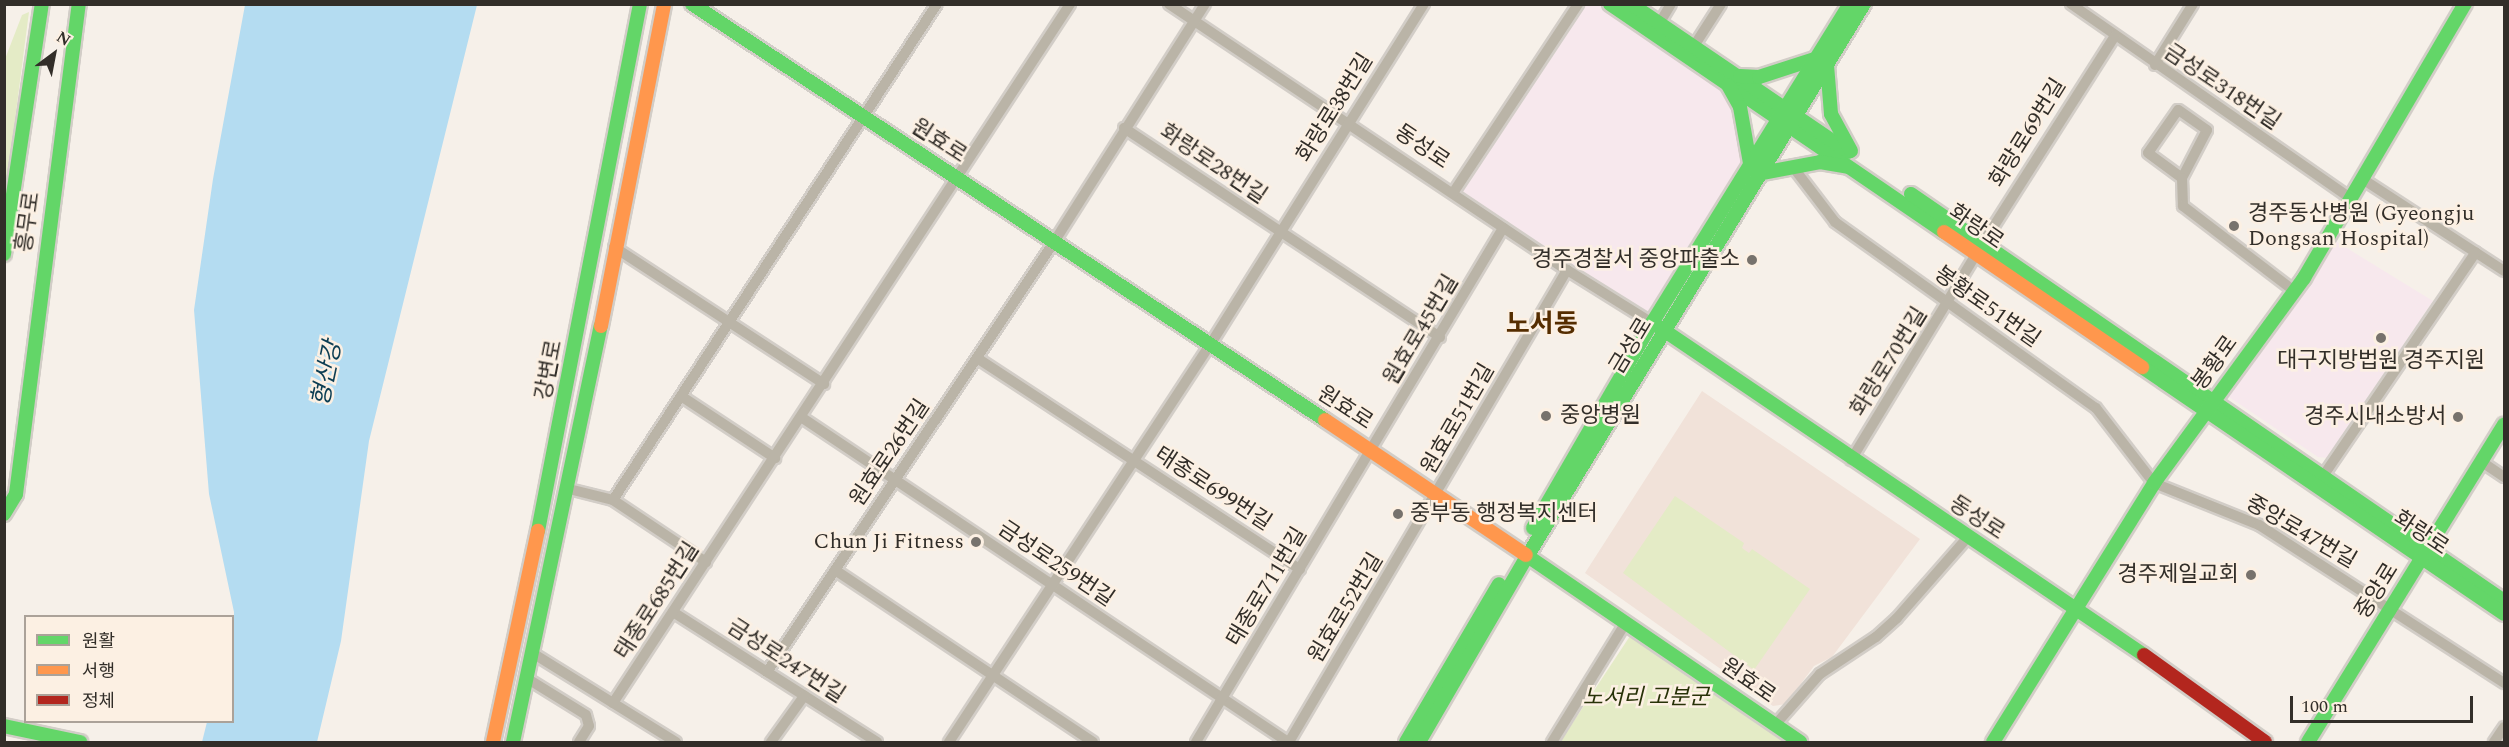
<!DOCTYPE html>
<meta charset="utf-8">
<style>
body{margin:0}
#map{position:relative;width:2509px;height:747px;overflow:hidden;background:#f6f0e9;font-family:Spectral,"Noto Sans KR",serif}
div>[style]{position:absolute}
.commercial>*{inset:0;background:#f7e8ed}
.education>*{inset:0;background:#f1e2d9}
.green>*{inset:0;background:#e4ebc6}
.water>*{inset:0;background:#b4dcf1}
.roads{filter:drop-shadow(2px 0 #d2cdc7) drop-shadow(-2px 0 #d2cdc7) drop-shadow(0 2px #d2cdc7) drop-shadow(0 -2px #d2cdc7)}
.street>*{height:10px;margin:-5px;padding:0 5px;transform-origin:5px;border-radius:5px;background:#bab4a7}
.fast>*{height:14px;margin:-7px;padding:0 7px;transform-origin:7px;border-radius:7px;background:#63d668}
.slow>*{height:14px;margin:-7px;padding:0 7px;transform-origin:7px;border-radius:7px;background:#ff974d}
.jam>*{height:14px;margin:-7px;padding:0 7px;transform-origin:7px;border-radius:7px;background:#b3261e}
.dots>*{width:16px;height:16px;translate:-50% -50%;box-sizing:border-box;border:3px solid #fcf0e3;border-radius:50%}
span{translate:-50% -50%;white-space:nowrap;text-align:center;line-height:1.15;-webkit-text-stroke:5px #fcf0e3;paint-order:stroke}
.street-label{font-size:22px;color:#322e29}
.poi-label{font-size:22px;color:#322e29}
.left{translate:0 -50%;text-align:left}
.right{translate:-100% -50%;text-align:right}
.park-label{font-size:22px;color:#283208;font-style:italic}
.water-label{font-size:24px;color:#0b3d53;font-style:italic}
.quarter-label{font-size:26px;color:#552d00;font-weight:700}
.frame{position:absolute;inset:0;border:6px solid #322e29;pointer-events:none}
.legend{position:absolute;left:24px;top:615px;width:210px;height:108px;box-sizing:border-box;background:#fcf0e3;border:2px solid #aba299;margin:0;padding:8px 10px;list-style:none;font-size:18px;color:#322e29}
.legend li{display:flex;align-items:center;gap:12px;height:30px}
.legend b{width:30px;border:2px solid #aba299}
.north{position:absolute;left:24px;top:24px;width:60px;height:60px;-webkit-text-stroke:4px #fcf0e3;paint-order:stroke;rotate:32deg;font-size:16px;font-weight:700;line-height:24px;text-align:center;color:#322e29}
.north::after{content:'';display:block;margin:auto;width:21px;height:27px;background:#322e29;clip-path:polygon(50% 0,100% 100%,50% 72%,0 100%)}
.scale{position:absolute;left:2290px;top:696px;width:183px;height:27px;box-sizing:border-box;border:3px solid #322e29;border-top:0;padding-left:8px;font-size:18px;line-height:21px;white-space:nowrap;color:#322e29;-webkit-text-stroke:4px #fcf0e3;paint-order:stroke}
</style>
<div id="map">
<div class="commercial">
<div style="clip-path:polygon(1578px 5px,1610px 5px,1727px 82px,1751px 169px,1652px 323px,1453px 193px)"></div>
<div style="clip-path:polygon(2332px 239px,2433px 301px,2328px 458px,2318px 457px,2229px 397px)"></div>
</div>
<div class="education">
<div style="clip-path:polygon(1702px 391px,1920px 539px,1832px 657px,1814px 666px,1786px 704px,1773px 706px,1585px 573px)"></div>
</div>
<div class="green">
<div style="clip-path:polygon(29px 12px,10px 158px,5px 192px,5px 59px,22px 15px)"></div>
<div style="clip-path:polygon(1675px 496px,1744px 543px,1742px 548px,1749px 553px,1752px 549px,1810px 589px,1754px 670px,1623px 573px)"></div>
<div style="clip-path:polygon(1632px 633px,1786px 737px,1781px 742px,1560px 742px)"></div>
</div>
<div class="water">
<div style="clip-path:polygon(245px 5px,477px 5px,369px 441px,341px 641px,317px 742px,202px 742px,207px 722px,232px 722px,234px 612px,209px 494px,194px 310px,213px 179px)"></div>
</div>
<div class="roads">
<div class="street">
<div style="left:1169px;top:4px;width:479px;rotate:33.8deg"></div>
<div style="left:1567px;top:270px;width:100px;rotate:31.9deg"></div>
<div style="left:2071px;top:4px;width:342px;rotate:34.8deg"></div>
<div style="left:1659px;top:24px;width:23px;rotate:-59deg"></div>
<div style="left:1694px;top:46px;width:50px;rotate:-57.3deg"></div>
<div style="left:2155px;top:65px;width:72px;rotate:-58.1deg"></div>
<div style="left:1124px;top:128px;width:379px;rotate:33.5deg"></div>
<div style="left:1793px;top:167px;width:69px;rotate:52.6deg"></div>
<div style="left:1835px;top:222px;width:320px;rotate:35.5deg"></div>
<div style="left:2096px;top:408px;width:95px;rotate:52.3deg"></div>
<div style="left:2154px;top:483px;width:113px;rotate:21.8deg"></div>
<div style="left:2259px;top:525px;width:292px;rotate:32.8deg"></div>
<div style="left:2182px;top:178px;width:54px;rotate:-62.5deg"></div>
<div style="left:2207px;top:130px;width:35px;rotate:-145deg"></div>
<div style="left:2178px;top:110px;width:52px;rotate:124.9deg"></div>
<div style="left:2148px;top:153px;width:42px;rotate:36.3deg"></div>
<div style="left:2182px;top:178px;width:28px;rotate:88deg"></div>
<div style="left:2183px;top:206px;width:140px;rotate:37.4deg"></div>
<div style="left:2364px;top:180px;width:167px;rotate:33deg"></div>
<div style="left:1453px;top:193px;width:227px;rotate:-56.5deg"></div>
<div style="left:1983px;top:243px;width:246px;rotate:-57.5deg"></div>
<div style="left:614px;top:247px;width:251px;rotate:33.1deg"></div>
<div style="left:977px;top:358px;width:386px;rotate:33.2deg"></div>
<div style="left:681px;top:396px;width:113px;rotate:33.4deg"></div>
<div style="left:801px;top:417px;width:585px;rotate:33.72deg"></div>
<div style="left:1851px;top:460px;width:242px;rotate:-58.7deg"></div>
<div style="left:2482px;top:462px;width:27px;rotate:34deg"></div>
<div style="left:2319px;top:482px;width:278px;rotate:-55.7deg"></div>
<div style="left:569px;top:489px;width:45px;rotate:14deg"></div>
<div style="left:613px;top:500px;width:112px;rotate:33.7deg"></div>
<div style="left:613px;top:500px;width:592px;rotate:-56.85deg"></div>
<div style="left:835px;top:570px;width:310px;rotate:33.7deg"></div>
<div style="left:673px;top:612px;width:242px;rotate:32.5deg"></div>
<div style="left:534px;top:654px;width:167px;rotate:31.8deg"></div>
<div style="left:767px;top:672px;width:517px;rotate:-56.28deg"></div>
<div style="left:1054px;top:242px;width:282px;rotate:-57.6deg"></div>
<div style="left:528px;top:679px;width:68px;rotate:31.8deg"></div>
<div style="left:586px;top:715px;width:11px;rotate:75deg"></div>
<div style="left:589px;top:726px;width:19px;rotate:122deg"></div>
<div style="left:613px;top:703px;width:835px;rotate:-56.82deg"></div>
<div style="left:1775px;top:725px;width:68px;rotate:-48.6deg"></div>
<div style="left:1820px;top:674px;width:67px;rotate:-33.5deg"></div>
<div style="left:1876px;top:637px;width:28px;rotate:-42deg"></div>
<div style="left:1897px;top:618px;width:108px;rotate:-48.8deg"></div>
<div style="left:771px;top:742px;width:57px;rotate:-54.3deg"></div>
<div style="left:949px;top:742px;width:475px;rotate:-56.7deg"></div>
<div style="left:1210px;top:345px;width:403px;rotate:-57.9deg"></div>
<div style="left:1196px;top:742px;width:599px;rotate:-59.15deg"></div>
<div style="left:1289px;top:742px;width:548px;rotate:-59.5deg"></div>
<div style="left:1552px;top:742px;width:141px;rotate:-58.3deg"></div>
<div style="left:2494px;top:742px;width:18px;rotate:-56deg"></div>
</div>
<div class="fast">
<div style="left:692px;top:4px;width:757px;rotate:33.31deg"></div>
<div style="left:1610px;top:4px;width:404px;rotate:34.3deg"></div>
<div style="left:1631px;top:4px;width:263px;rotate:34.2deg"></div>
<div style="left:1827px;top:65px;width:49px;rotate:85.3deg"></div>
<div style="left:1831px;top:114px;width:42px;rotate:61.6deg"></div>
<div style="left:1740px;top:76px;width:19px;rotate:3deg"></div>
<div style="left:1759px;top:77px;width:62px;rotate:-17.9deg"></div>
<div style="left:1728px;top:85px;width:25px;rotate:61deg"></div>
<div style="left:1740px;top:107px;width:63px;rotate:79.9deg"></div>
<div style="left:1762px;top:173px;width:59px;rotate:-10.7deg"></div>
<div style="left:1820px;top:162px;width:27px;rotate:10deg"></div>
<div style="left:1911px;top:194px;width:719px;rotate:34.46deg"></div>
<div style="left:4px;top:254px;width:253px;rotate:-81.4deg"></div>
<div style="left:1659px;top:327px;width:585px;rotate:34.07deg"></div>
<div style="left:2142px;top:367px;width:438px;rotate:34.3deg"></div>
<div style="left:4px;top:514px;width:23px;rotate:-59deg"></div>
<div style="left:16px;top:494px;width:494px;rotate:-82.7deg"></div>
<div style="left:1533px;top:528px;width:237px;rotate:-59.9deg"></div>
<div style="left:1652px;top:323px;width:375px;rotate:-58.2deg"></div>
<div style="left:538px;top:531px;width:537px;rotate:-79.05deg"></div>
<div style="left:1526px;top:555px;width:332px;rotate:34.3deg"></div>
<div style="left:4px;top:726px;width:78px;rotate:11.9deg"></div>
<div style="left:513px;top:742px;width:425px;rotate:-78.1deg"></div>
<div style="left:1406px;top:742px;width:183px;rotate:-59.5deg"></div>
<div style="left:1419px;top:742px;width:216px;rotate:-59.8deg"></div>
<div style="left:1528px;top:555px;width:645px;rotate:-58.63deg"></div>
<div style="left:1993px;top:742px;width:305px;rotate:-58.1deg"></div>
<div style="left:2154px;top:483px;width:254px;rotate:-53.8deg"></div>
<div style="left:2304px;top:278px;width:318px;rotate:-59.6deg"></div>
<div style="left:2308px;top:742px;width:373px;rotate:-58.3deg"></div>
</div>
<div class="slow">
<div style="left:1944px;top:232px;width:240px;rotate:34.3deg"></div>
<div style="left:601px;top:326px;width:328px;rotate:-78.9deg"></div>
<div style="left:1325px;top:420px;width:242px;rotate:33.9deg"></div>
<div style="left:493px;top:742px;width:216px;rotate:-78deg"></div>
</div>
<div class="jam">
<div style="left:2144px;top:655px;width:149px;rotate:35.7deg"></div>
</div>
</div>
<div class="dots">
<div style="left:2234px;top:226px;background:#77726c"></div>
<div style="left:1752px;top:260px;background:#77726c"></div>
<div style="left:2381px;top:338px;background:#77726c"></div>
<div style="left:1546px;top:416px;background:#77726c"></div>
<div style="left:2458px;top:417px;background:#77726c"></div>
<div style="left:1398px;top:514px;background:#77726c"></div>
<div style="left:976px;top:542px;background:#77726c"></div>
<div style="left:2251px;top:575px;background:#77726c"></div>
</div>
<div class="street-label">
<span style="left:2222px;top:87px;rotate:34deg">금성로318번길</span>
<span style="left:1335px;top:108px;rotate:-58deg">화랑로38번길</span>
<span style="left:2028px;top:133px;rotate:-58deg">화랑로69번길</span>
<span style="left:939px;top:141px;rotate:33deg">원효로</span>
<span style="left:1422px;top:147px;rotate:34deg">동성로</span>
<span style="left:1213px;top:164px;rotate:34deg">화랑로28번길</span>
<span style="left:28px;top:222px;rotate:-82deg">흥무로</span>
<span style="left:1976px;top:227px;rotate:35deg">화랑로</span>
<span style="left:1987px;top:307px;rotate:35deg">봉황로51번길</span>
<span style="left:1421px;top:330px;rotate:-59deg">원효로45번길</span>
<span style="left:1631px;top:346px;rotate:-59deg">금성로</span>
<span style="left:1889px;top:362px;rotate:-58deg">화랑로70번길</span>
<span style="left:2215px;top:363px;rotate:-54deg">봉황로</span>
<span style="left:549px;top:370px;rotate:-79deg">강변로</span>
<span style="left:1345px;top:408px;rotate:33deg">원효로</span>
<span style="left:1458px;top:419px;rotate:-60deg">원효로51번길</span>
<span style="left:890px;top:453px;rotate:-56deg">원효로26번길</span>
<span style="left:1213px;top:489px;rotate:33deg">태종로699번길</span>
<span style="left:1977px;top:518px;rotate:33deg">동성로</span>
<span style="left:2301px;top:532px;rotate:30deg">중앙로47번길</span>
<span style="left:2421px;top:533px;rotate:34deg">화랑로</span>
<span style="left:1056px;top:564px;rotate:34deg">금성로259번길</span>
<span style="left:1267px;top:587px;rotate:-59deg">태종로711번길</span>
<span style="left:2377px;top:591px;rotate:-58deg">중앙로</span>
<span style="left:657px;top:601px;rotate:-57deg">태종로685번길</span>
<span style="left:1346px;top:608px;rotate:-59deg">원효로52번길</span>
<span style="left:786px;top:661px;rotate:33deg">금성로247번길</span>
<span style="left:1748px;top:681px;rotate:35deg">원효로</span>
</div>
<div class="poi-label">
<span class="left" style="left:2248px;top:226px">경주동산병원 (Gyeongju<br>Dongsan Hospital)</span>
<span class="right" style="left:1740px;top:260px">경주경찰서 중앙파출소</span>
<span style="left:2381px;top:361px">대구지방법원 경주지원</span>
<span class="left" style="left:1560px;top:416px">중앙병원</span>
<span class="right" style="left:2446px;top:417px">경주시내소방서</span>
<span class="left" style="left:1410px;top:514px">중부동 행정복지센터</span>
<span class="right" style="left:964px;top:542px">Chun Ji Fitness</span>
<span class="right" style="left:2239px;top:575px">경주제일교회</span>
</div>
<div class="park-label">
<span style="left:1646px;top:698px">노서리 고분군</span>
</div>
<div class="water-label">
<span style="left:328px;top:374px;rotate:-78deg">형산강</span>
</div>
<div class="quarter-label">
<span style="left:1542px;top:325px">노서동</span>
</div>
<div class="frame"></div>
<ul class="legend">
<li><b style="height:8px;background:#63d668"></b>원활</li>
<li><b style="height:8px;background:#ff974d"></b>서행</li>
<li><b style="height:8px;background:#b3261e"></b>정체</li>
</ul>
<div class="north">N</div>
<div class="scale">100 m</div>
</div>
